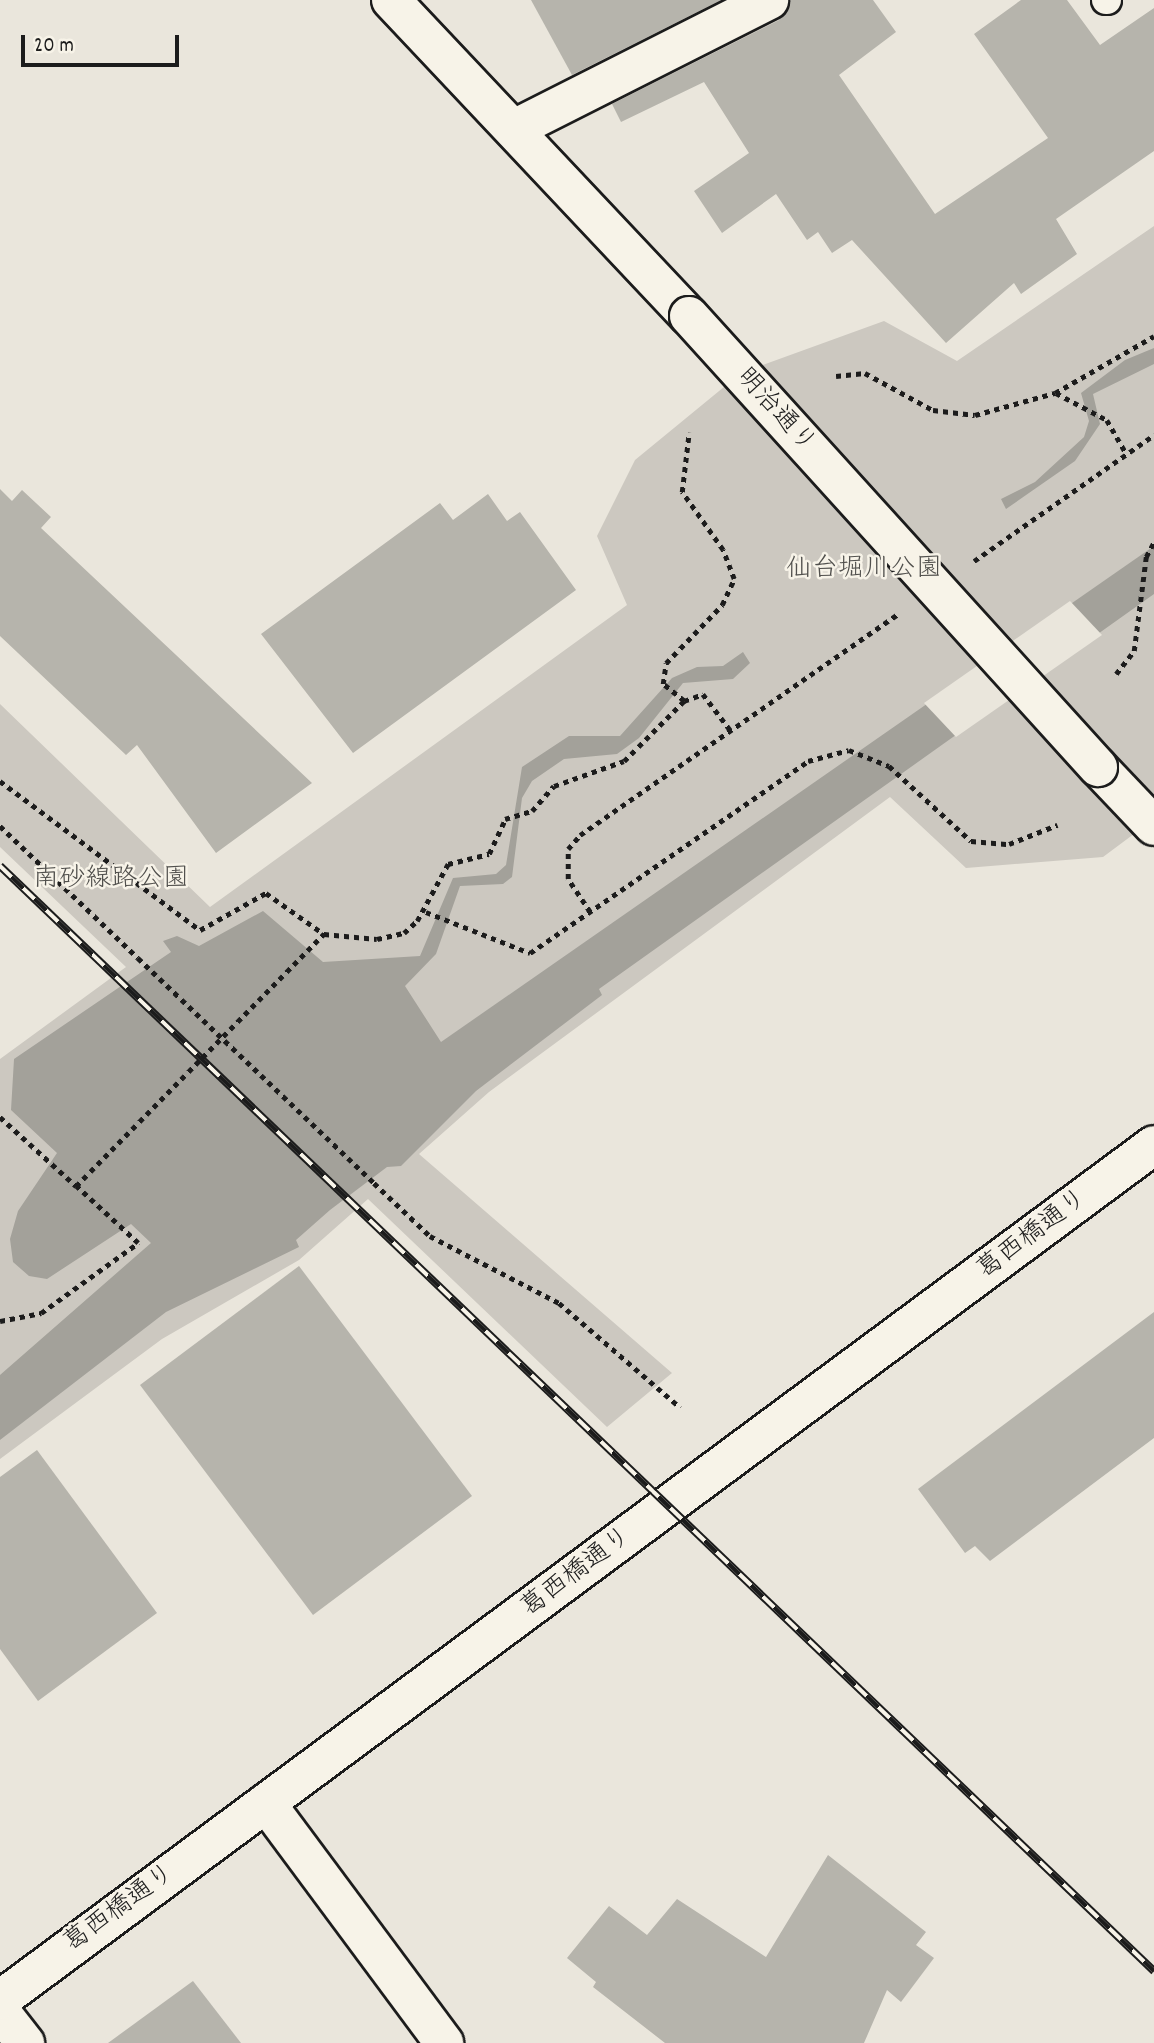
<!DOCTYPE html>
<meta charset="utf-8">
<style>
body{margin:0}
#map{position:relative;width:1154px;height:2043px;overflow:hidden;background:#eae6dc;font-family:Dekko,"Klee One",sans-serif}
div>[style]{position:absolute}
.green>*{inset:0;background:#ccc8c0}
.water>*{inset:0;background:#a3a19a}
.pier>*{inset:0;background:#eae6dc}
.building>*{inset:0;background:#b6b4ac}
.path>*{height:4.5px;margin-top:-2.25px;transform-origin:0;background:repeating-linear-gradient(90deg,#1c1c1c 0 5px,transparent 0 10px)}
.roads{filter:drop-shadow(2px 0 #1c1c1c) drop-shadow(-2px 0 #1c1c1c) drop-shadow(0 2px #1c1c1c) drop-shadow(0 -2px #1c1c1c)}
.lane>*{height:28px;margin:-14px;padding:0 14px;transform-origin:14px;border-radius:14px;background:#f7f3e8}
.street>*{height:38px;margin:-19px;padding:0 19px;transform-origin:19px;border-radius:19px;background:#f7f3e8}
.secondary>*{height:38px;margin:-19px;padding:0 19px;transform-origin:19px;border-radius:19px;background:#f7f3e8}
.primary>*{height:38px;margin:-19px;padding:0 19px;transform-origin:19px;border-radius:19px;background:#f7f3e8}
.rail>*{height:8px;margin-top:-4px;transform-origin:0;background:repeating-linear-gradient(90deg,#f7f3e8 0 16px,#1c1c1c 0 32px);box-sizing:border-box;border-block:2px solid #1c1c1c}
.path-bridge>*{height:4.5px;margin-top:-2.25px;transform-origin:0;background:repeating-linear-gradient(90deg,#1c1c1c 0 5px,transparent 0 10px)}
.bridges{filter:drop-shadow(2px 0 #1c1c1c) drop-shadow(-2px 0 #1c1c1c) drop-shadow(0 2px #1c1c1c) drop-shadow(0 -2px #1c1c1c)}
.primary-bridge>*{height:38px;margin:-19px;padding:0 19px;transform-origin:19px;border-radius:19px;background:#f7f3e8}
span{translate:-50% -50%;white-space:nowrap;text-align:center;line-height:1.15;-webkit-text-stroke:5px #f7f3e8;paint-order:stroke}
.street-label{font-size:26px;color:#1c1c1c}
.park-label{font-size:26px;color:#51504d}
.scale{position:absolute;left:21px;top:35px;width:158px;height:32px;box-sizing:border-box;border:4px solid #1c1c1c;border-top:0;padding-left:9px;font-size:21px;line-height:24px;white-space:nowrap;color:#1c1c1c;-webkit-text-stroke:5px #f7f3e8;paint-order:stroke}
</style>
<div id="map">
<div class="green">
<div style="clip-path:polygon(1154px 226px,1154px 819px,1103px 857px,966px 868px,890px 797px,489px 1092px,419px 1154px,672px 1373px,607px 1427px,368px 1199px,299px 1260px,162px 1339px,0 1459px,0 1059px,126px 967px,0 847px,0 704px,210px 907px,627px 605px,597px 536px,635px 460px,741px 373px,884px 321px,957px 361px)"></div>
</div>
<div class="water">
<div style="clip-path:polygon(1154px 348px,1154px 364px,1093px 394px,1100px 424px,1075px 461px,1006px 509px,1001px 499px,1035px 482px,1084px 437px,1089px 421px,1081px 393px,1125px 360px)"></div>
<div style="clip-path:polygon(1154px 546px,1154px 594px,599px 989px,602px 995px,476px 1091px,401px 1166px,387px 1167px,330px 1210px,296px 1240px,299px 1247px,166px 1312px,0 1440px,0 1375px,151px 1243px,131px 1224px,47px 1279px,29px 1276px,13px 1262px,10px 1239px,18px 1211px,57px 1153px,11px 1110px,14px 1059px,171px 952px,163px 941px,177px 936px,199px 946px,263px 911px,323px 962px,420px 956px,453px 878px,496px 874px,506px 865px,522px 767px,569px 736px,620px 736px,672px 678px,697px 667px,723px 666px,743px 652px,750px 663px,733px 679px,683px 683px,639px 738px,617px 754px,564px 759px,532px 781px,522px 798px,512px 877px,503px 884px,460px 886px,436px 954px,405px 986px,441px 1042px)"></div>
</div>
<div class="pier">
<div style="clip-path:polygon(1070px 601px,1102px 635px,956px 737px,924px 703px)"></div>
</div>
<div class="building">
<div style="clip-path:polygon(531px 0,721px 0,572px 75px)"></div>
<div style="clip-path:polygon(791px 0,873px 0,896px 32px,839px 75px,935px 214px,1048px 138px,974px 34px,1021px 0,1067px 0,1100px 45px,1154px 8px,1154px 151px,1056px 219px,1077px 254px,1021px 294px,1014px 283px,946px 343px,852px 240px,832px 253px,818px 232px,807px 240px,776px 194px,722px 233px,694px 191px,749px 153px,704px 82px,621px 122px,612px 104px,779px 20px)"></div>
<div style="clip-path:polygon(0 489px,12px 501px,22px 490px,51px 517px,41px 528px,312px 783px,216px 853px,137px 745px,126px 755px,0 636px)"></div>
<div style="clip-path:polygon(488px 494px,507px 521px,520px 512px,576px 590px,353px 753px,261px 634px,440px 503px,453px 520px)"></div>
<div style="clip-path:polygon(299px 1266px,472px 1496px,313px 1615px,140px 1385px)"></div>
<div style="clip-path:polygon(1154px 1312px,1154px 1438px,990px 1561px,975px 1546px,965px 1553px,918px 1489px)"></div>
<div style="clip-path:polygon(37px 1450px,157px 1613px,38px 1701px,0 1649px,0 1477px)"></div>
<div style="clip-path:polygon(828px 1855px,926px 1932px,916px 1945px,934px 1958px,901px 2002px,887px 1990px,864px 2043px,665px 2043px,593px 1987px,596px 1982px,567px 1958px,609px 1906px,647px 1935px,677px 1899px,766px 1957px)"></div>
<div style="clip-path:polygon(193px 1981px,241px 2043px,108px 2043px)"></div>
</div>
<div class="path">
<div style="left:836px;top:376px;width:29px;rotate:-6deg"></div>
<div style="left:865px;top:373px;width:77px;rotate:28.6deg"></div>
<div style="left:933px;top:410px;width:42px;rotate:6.8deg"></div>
<div style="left:975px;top:415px;width:83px;rotate:-15.4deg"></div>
<div style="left:1055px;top:393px;width:114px;rotate:-29.9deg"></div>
<div style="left:1056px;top:393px;width:58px;rotate:27.9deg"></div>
<div style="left:1107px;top:420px;width:39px;rotate:60deg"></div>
<div style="left:974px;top:561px;width:220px;rotate:-35deg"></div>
<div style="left:1116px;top:674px;width:29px;rotate:-52deg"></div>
<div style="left:1134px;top:651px;width:95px;rotate:-82.7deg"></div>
<div style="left:1146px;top:557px;width:17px;rotate:-62deg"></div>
<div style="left:684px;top:701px;width:27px;rotate:-141deg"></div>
<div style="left:663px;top:684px;width:21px;rotate:-82deg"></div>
<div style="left:666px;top:663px;width:81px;rotate:-46deg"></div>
<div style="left:722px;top:605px;width:29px;rotate:-65deg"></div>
<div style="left:734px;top:579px;width:31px;rotate:-111deg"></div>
<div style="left:723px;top:550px;width:71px;rotate:-125.3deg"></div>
<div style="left:682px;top:492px;width:60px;rotate:-83.3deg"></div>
<div style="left:0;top:781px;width:249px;rotate:36.7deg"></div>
<div style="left:200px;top:930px;width:76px;rotate:-29.3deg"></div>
<div style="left:266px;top:893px;width:71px;rotate:35.3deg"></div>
<div style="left:324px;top:934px;width:53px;rotate:5.4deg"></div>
<div style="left:377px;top:939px;width:28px;rotate:-13deg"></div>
<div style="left:404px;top:933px;width:18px;rotate:-43deg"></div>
<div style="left:417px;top:921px;width:65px;rotate:-61.5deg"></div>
<div style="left:448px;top:864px;width:42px;rotate:-13.7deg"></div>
<div style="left:489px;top:854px;width:38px;rotate:-65deg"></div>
<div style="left:505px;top:819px;width:28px;rotate:-17deg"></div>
<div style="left:532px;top:811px;width:33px;rotate:-49deg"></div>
<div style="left:554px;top:786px;width:74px;rotate:-19.7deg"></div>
<div style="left:624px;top:761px;width:85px;rotate:-45deg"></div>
<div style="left:684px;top:701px;width:20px;rotate:-20deg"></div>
<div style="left:703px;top:694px;width:46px;rotate:52.9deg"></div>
<div style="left:0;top:826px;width:191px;rotate:43.7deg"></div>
<div style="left:426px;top:912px;width:112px;rotate:21.5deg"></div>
<div style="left:530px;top:953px;width:338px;rotate:-34.6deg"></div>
<div style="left:808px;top:761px;width:42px;rotate:-15deg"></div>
<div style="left:849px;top:750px;width:43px;rotate:21.8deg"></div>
<div style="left:889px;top:766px;width:111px;rotate:42.4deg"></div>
<div style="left:971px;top:841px;width:38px;rotate:5deg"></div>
<div style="left:1009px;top:844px;width:52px;rotate:-21.6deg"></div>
<div style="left:590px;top:912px;width:40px;rotate:-124deg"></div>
<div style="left:568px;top:879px;width:30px;rotate:-90deg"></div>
<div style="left:568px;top:849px;width:18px;rotate:-49deg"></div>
<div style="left:580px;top:835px;width:387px;rotate:-34.8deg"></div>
<div style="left:0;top:1117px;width:103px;rotate:42.2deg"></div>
<div style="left:374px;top:1183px;width:77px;rotate:43.4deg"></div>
<div style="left:430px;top:1236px;width:145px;rotate:27.4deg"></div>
<div style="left:559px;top:1303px;width:160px;rotate:40.7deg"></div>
<div style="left:0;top:1321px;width:42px;rotate:-11deg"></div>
<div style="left:41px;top:1313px;width:120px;rotate:-35.8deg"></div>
<div style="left:138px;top:1243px;width:84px;rotate:-137.4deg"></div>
<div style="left:76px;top:1186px;width:354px;rotate:-45.5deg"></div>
</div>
<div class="roads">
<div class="lane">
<div style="left:1106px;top:0;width:1px"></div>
</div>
<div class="street">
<div style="left:514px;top:129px;width:286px;rotate:-26.8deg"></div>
<div style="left:266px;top:1803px;width:299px;rotate:53.4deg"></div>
<div style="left:0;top:2011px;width:41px;rotate:52deg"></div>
</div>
<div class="secondary">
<div style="left:0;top:2000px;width:1436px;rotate:-36.53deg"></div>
</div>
<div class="primary">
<div style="left:391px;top:0;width:434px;rotate:46.7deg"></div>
<div style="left:1098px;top:767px;width:81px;rotate:46.5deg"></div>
</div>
</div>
<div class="rail">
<div style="left:0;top:866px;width:1598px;rotate:43.76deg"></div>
</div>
<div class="path-bridge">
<div style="left:138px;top:958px;width:326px;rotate:43.6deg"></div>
</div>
<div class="bridges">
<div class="primary-bridge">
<div style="left:689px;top:316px;width:609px;rotate:47.8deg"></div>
</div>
</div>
<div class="street-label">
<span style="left:775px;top:411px;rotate:48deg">明治通り</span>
<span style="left:1033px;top:1235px;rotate:-37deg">葛西橋通り</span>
<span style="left:577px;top:1573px;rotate:-37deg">葛西橋通り</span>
<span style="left:120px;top:1909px;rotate:-36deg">葛西橋通り</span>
</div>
<div class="park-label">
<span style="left:864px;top:570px">仙台堀川公園</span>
<span style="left:111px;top:880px">南砂線路公園</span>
</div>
<div class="scale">20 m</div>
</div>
